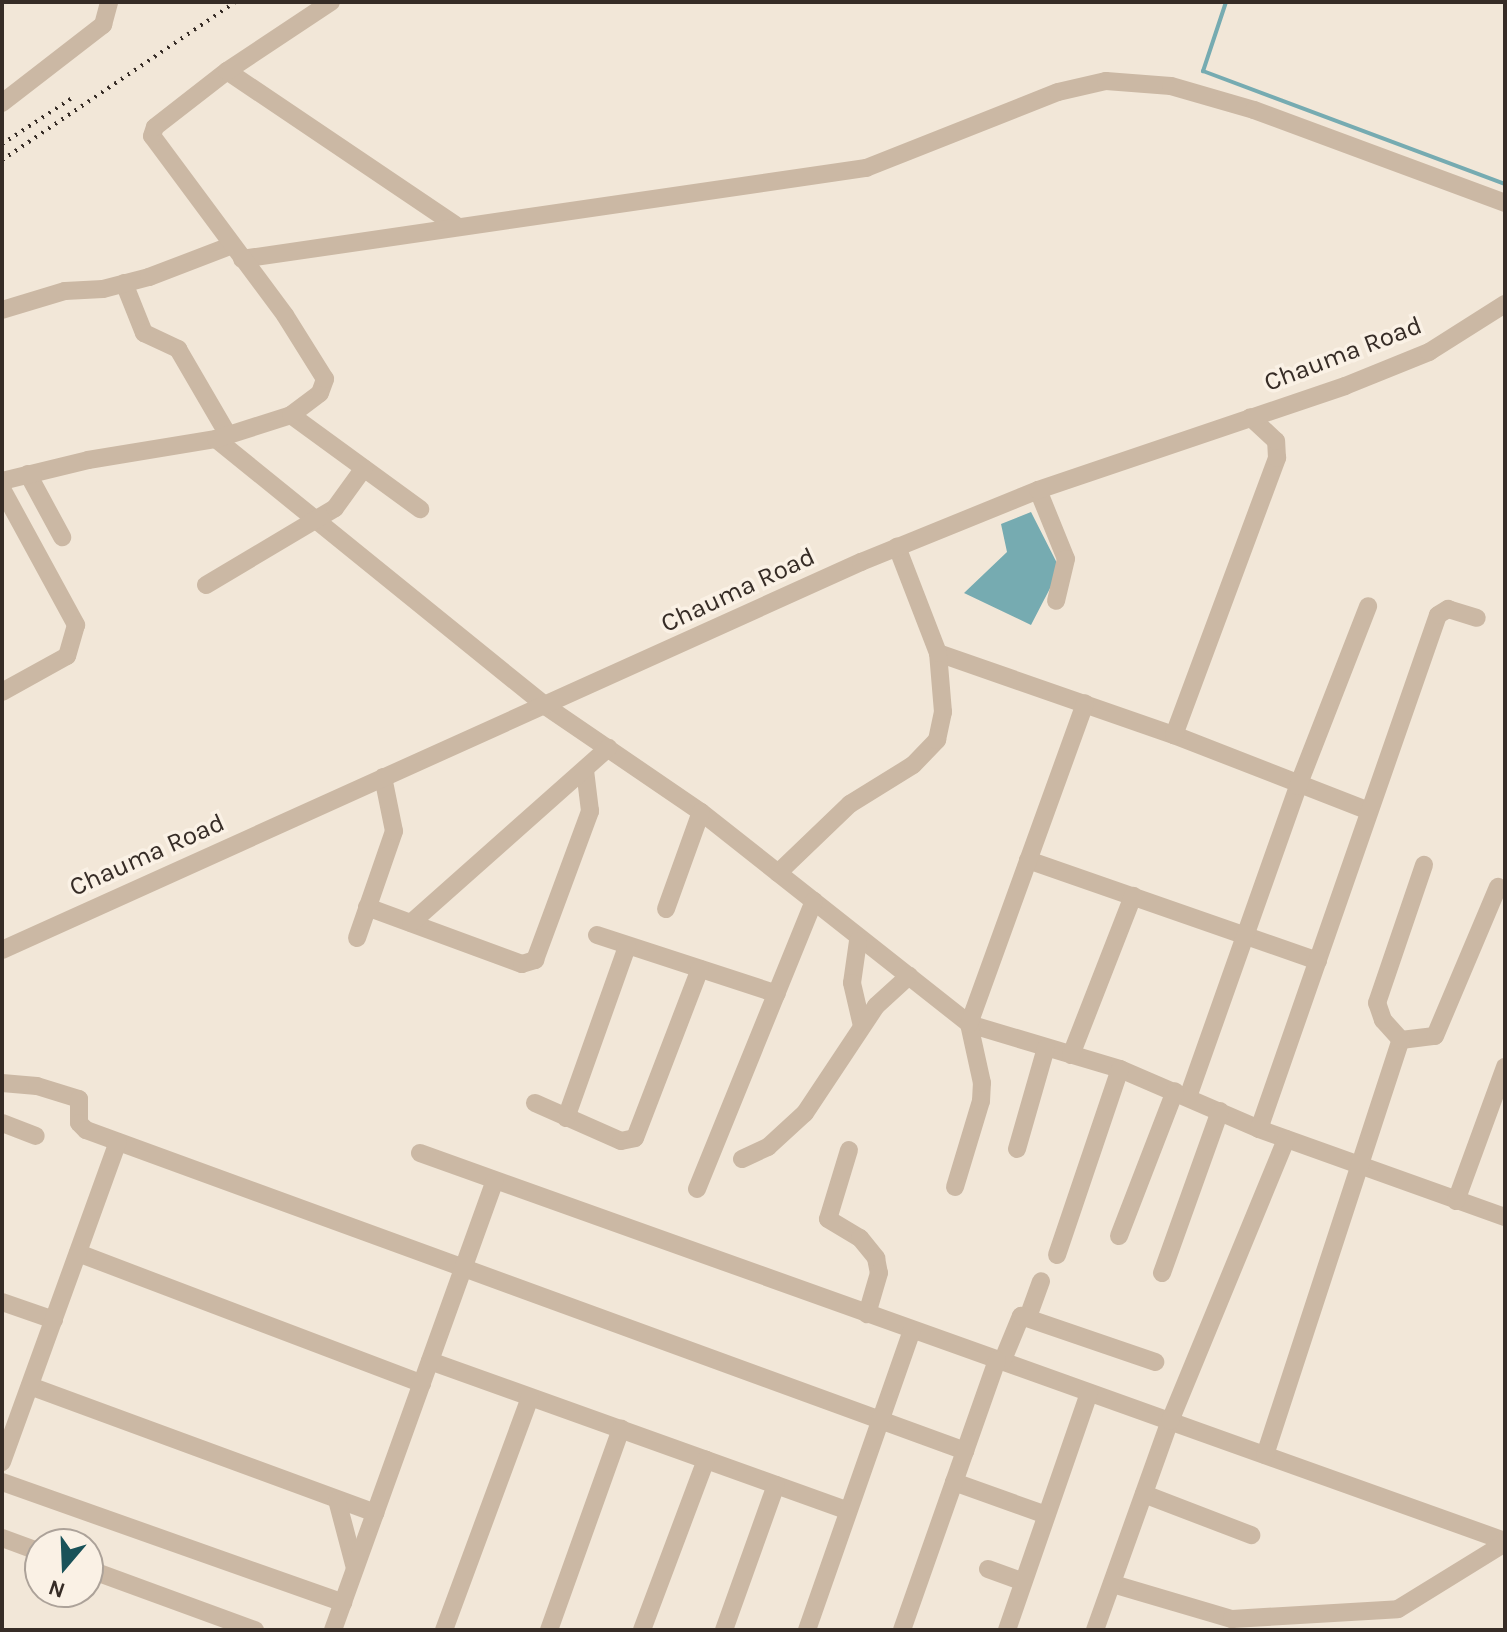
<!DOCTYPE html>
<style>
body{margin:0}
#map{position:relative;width:1507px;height:1632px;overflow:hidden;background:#f2e7d8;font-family:Karla,sans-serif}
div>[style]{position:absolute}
.water>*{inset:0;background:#76abb1}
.stream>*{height:4px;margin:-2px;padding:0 2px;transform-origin:2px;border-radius:2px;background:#76abb1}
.minor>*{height:18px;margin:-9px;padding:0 9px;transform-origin:9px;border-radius:9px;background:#cbb8a4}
.rail>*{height:4px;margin-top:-2px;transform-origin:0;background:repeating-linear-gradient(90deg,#362c26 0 2px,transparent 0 8px)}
span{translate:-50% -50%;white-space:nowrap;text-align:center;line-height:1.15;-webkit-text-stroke:7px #faf1e5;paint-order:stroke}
.street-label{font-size:26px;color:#362c26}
.frame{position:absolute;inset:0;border:4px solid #362c26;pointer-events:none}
.north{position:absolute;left:24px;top:1528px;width:80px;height:80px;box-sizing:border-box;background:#faf1e5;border:2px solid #aca299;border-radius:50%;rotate:199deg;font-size:22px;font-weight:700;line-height:32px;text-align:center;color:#362c26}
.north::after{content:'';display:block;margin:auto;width:28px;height:36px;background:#195259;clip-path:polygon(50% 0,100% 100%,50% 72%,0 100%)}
</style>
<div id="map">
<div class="water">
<div style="clip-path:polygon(1031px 512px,1060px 569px,1031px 625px,964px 593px,1007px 552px,1001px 524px)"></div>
</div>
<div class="stream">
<div style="left:1226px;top:2px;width:73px;rotate:108.4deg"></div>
<div style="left:1203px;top:71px;width:322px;rotate:20.5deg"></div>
</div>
<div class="minor">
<div style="left:227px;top:71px;width:275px;rotate:34deg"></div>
<div style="left:2px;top:103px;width:128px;rotate:-37.7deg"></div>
<div style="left:103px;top:25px;width:24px;rotate:-75deg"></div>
<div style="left:242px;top:259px;width:631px;rotate:-8.3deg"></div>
<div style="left:866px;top:168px;width:206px;rotate:-21.6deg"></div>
<div style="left:1058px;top:92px;width:49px;rotate:-12.9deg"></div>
<div style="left:1106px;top:81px;width:65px;rotate:4.4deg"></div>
<div style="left:1171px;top:86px;width:86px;rotate:16.1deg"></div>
<div style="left:1254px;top:110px;width:268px;rotate:20.3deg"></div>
<div style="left:124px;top:283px;width:54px;rotate:68.2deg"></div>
<div style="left:144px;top:333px;width:38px;rotate:25deg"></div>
<div style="left:178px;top:349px;width:99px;rotate:59.8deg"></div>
<div style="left:2px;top:310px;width:66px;rotate:-16.8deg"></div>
<div style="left:65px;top:291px;width:38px;rotate:-3deg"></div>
<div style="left:103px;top:289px;width:48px;rotate:-14.6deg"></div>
<div style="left:149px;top:277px;width:87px;rotate:-20.9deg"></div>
<div style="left:291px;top:415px;width:160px;rotate:36.1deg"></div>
<div style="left:216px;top:439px;width:426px;rotate:39deg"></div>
<div style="left:547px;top:707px;width:186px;rotate:34.3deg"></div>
<div style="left:701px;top:812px;width:342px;rotate:38.3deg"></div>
<div style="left:969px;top:1024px;width:158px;rotate:16.6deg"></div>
<div style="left:1120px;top:1069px;width:151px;rotate:23.3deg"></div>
<div style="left:1259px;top:1129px;width:261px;rotate:19.7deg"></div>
<div style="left:28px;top:474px;width:72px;rotate:61.6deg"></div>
<div style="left:2px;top:481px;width:89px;rotate:-13.7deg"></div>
<div style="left:88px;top:460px;width:130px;rotate:-9.3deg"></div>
<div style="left:216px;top:439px;width:79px;rotate:-17.7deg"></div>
<div style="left:291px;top:415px;width:36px;rotate:-37deg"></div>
<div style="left:320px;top:393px;width:15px;rotate:-70deg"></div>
<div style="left:325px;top:379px;width:75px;rotate:-122deg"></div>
<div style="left:285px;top:315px;width:223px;rotate:-126.6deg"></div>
<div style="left:152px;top:136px;width:9px;rotate:-72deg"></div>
<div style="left:155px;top:127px;width:91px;rotate:-37.9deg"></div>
<div style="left:227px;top:71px;width:125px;rotate:-33.6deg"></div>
<div style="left:2px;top:489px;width:155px;rotate:61.4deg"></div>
<div style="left:76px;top:625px;width:32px;rotate:106deg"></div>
<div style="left:67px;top:656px;width:74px;rotate:151deg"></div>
<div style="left:1038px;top:490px;width:74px;rotate:67.9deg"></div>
<div style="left:1066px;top:559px;width:43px;rotate:103.4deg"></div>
<div style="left:206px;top:585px;width:150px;rotate:-30.8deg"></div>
<div style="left:335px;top:508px;width:49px;rotate:-54.1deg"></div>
<div style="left:938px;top:653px;width:250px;rotate:19.2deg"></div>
<div style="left:1174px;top:735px;width:209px;rotate:21.3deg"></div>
<div style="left:1174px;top:735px;width:296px;rotate:-69.6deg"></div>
<div style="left:1277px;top:458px;width:17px;rotate:-93deg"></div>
<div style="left:1276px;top:441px;width:35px;rotate:-137deg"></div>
<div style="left:1028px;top:860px;width:307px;rotate:19.2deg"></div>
<div style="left:778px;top:873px;width:100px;rotate:-43.8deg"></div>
<div style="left:850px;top:804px;width:74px;rotate:-31.8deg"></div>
<div style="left:913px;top:765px;width:35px;rotate:-46deg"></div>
<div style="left:937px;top:740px;width:29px;rotate:-78deg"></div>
<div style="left:943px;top:712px;width:59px;rotate:-94.8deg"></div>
<div style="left:938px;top:653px;width:114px;rotate:-111.1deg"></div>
<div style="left:367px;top:907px;width:165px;rotate:20.2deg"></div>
<div style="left:522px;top:964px;width:14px;rotate:-17deg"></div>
<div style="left:535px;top:960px;width:159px;rotate:-69.7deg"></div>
<div style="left:590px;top:811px;width:39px;rotate:-97deg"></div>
<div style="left:666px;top:909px;width:103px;rotate:-70.2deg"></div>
<div style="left:411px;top:923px;width:264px;rotate:-41.6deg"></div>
<div style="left:597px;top:935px;width:189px;rotate:18.1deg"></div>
<div style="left:357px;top:938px;width:113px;rotate:-70.9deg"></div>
<div style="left:394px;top:831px;width:55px;rotate:-101.5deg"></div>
<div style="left:858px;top:941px;width:42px;rotate:98.1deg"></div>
<div style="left:852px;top:983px;width:44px;rotate:76.9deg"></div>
<div style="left:2px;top:950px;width:943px;rotate:-24.31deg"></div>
<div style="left:861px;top:562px;width:191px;rotate:-22.1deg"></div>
<div style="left:1038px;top:490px;width:324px;rotate:-18.7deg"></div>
<div style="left:1345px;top:386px;width:91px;rotate:-22deg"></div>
<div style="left:1429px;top:352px;width:90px;rotate:-32.3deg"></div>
<div style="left:1401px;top:1040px;width:34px;rotate:-7deg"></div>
<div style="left:1435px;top:1036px;width:162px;rotate:-67.1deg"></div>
<div style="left:1071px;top:1055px;width:171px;rotate:-68.7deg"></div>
<div style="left:2px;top:1083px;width:35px;rotate:5deg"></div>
<div style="left:37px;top:1086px;width:44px;rotate:17.2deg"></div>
<div style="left:79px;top:1099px;width:24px;rotate:90deg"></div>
<div style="left:79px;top:1123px;width:10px;rotate:45deg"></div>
<div style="left:86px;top:1130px;width:936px;rotate:20.06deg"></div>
<div style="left:1188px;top:1097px;width:330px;rotate:-70.5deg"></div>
<div style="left:1298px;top:786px;width:193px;rotate:-68.7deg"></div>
<div style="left:535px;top:1103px;width:94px;rotate:23.8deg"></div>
<div style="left:621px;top:1141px;width:14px;rotate:-12deg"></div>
<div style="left:635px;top:1138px;width:181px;rotate:-69deg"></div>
<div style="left:566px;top:1118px;width:182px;rotate:-70.4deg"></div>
<div style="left:2px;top:1123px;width:36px;rotate:21deg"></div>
<div style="left:1259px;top:1129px;width:544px;rotate:-70.8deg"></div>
<div style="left:1438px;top:615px;width:12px;rotate:-31deg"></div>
<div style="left:1448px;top:609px;width:30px;rotate:17deg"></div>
<div style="left:1017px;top:1149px;width:105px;rotate:-74deg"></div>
<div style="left:849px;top:1150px;width:72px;rotate:106.9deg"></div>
<div style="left:828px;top:1219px;width:37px;rotate:31deg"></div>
<div style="left:860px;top:1238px;width:26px;rotate:51deg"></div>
<div style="left:876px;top:1258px;width:15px;rotate:79deg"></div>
<div style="left:879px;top:1273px;width:43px;rotate:106.3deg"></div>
<div style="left:420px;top:1153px;width:1152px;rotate:19.68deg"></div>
<div style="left:742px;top:1159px;width:29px;rotate:-25deg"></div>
<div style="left:768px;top:1147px;width:50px;rotate:-42.6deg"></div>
<div style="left:805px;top:1113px;width:128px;rotate:-56.4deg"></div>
<div style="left:876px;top:1006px;width:45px;rotate:-42.3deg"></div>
<div style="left:955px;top:1187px;width:90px;rotate:-73.2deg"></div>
<div style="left:981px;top:1101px;width:18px;rotate:-87deg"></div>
<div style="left:982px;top:1083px;width:60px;rotate:-102.4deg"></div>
<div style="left:969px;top:1024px;width:341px;rotate:-70.1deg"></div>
<div style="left:697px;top:1189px;width:311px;rotate:-67.9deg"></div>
<div style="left:1456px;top:1201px;width:143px;rotate:-69.9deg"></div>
<div style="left:1119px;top:1236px;width:155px;rotate:-68.9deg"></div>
<div style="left:78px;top:1253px;width:368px;rotate:20.8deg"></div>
<div style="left:1057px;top:1255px;width:196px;rotate:-71.3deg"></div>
<div style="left:1162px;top:1273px;width:172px;rotate:-70.3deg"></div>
<div style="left:2px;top:1302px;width:55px;rotate:19.1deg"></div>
<div style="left:1028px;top:1317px;width:38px;rotate:-70deg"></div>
<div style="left:430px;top:1361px;width:444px;rotate:19.7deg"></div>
<div style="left:1002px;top:1362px;width:50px;rotate:-67.6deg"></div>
<div style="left:1021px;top:1316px;width:142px;rotate:18.9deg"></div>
<div style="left:30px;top:1386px;width:368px;rotate:20.2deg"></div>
<div style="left:1265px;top:1455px;width:437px;rotate:-71.9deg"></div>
<div style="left:1401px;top:1040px;width:27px;rotate:-132deg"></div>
<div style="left:1383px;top:1020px;width:18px;rotate:-109deg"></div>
<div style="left:1377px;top:1003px;width:146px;rotate:-71.2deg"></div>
<div style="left:2px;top:1462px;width:340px;rotate:-70.1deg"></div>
<div style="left:2px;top:1482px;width:362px;rotate:19.5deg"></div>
<div style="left:954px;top:1482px;width:98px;rotate:19.7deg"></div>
<div style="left:1144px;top:1494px;width:115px;rotate:21deg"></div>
<div style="left:337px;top:1500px;width:70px;rotate:75.2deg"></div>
<div style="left:2px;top:1538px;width:40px;rotate:20.2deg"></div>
<div style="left:88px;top:1569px;width:178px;rotate:20.1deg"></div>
<div style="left:988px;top:1569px;width:37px;rotate:20deg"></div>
<div style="left:1113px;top:1584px;width:124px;rotate:16.4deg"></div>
<div style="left:1232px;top:1619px;width:166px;rotate:-3.4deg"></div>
<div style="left:1398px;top:1609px;width:126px;rotate:-31.7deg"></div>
<div style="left:333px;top:1630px;width:477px;rotate:-70.2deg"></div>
<div style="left:444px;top:1630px;width:248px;rotate:-69.7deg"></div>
<div style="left:549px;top:1630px;width:214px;rotate:-70.3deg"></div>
<div style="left:642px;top:1630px;width:182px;rotate:-69.4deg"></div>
<div style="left:724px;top:1630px;width:154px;rotate:-70.3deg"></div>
<div style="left:807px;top:1630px;width:318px;rotate:-70.7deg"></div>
<div style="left:902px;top:1630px;width:286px;rotate:-70.6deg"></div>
<div style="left:1007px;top:1630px;width:251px;rotate:-70.9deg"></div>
<div style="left:1095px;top:1630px;width:222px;rotate:-70.3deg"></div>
<div style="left:1170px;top:1421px;width:305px;rotate:-67.6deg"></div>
</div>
<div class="rail">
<div style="left:2px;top:144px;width:84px;rotate:-33.3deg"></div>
<div style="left:2px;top:160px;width:282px;rotate:-34.1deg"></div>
</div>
<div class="street-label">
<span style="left:1343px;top:354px;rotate:-21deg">Chauma Road</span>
<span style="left:738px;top:590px;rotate:-25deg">Chauma Road</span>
<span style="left:147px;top:855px;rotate:-24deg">Chauma Road</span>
</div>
<div class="frame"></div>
<div class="north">N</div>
</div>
